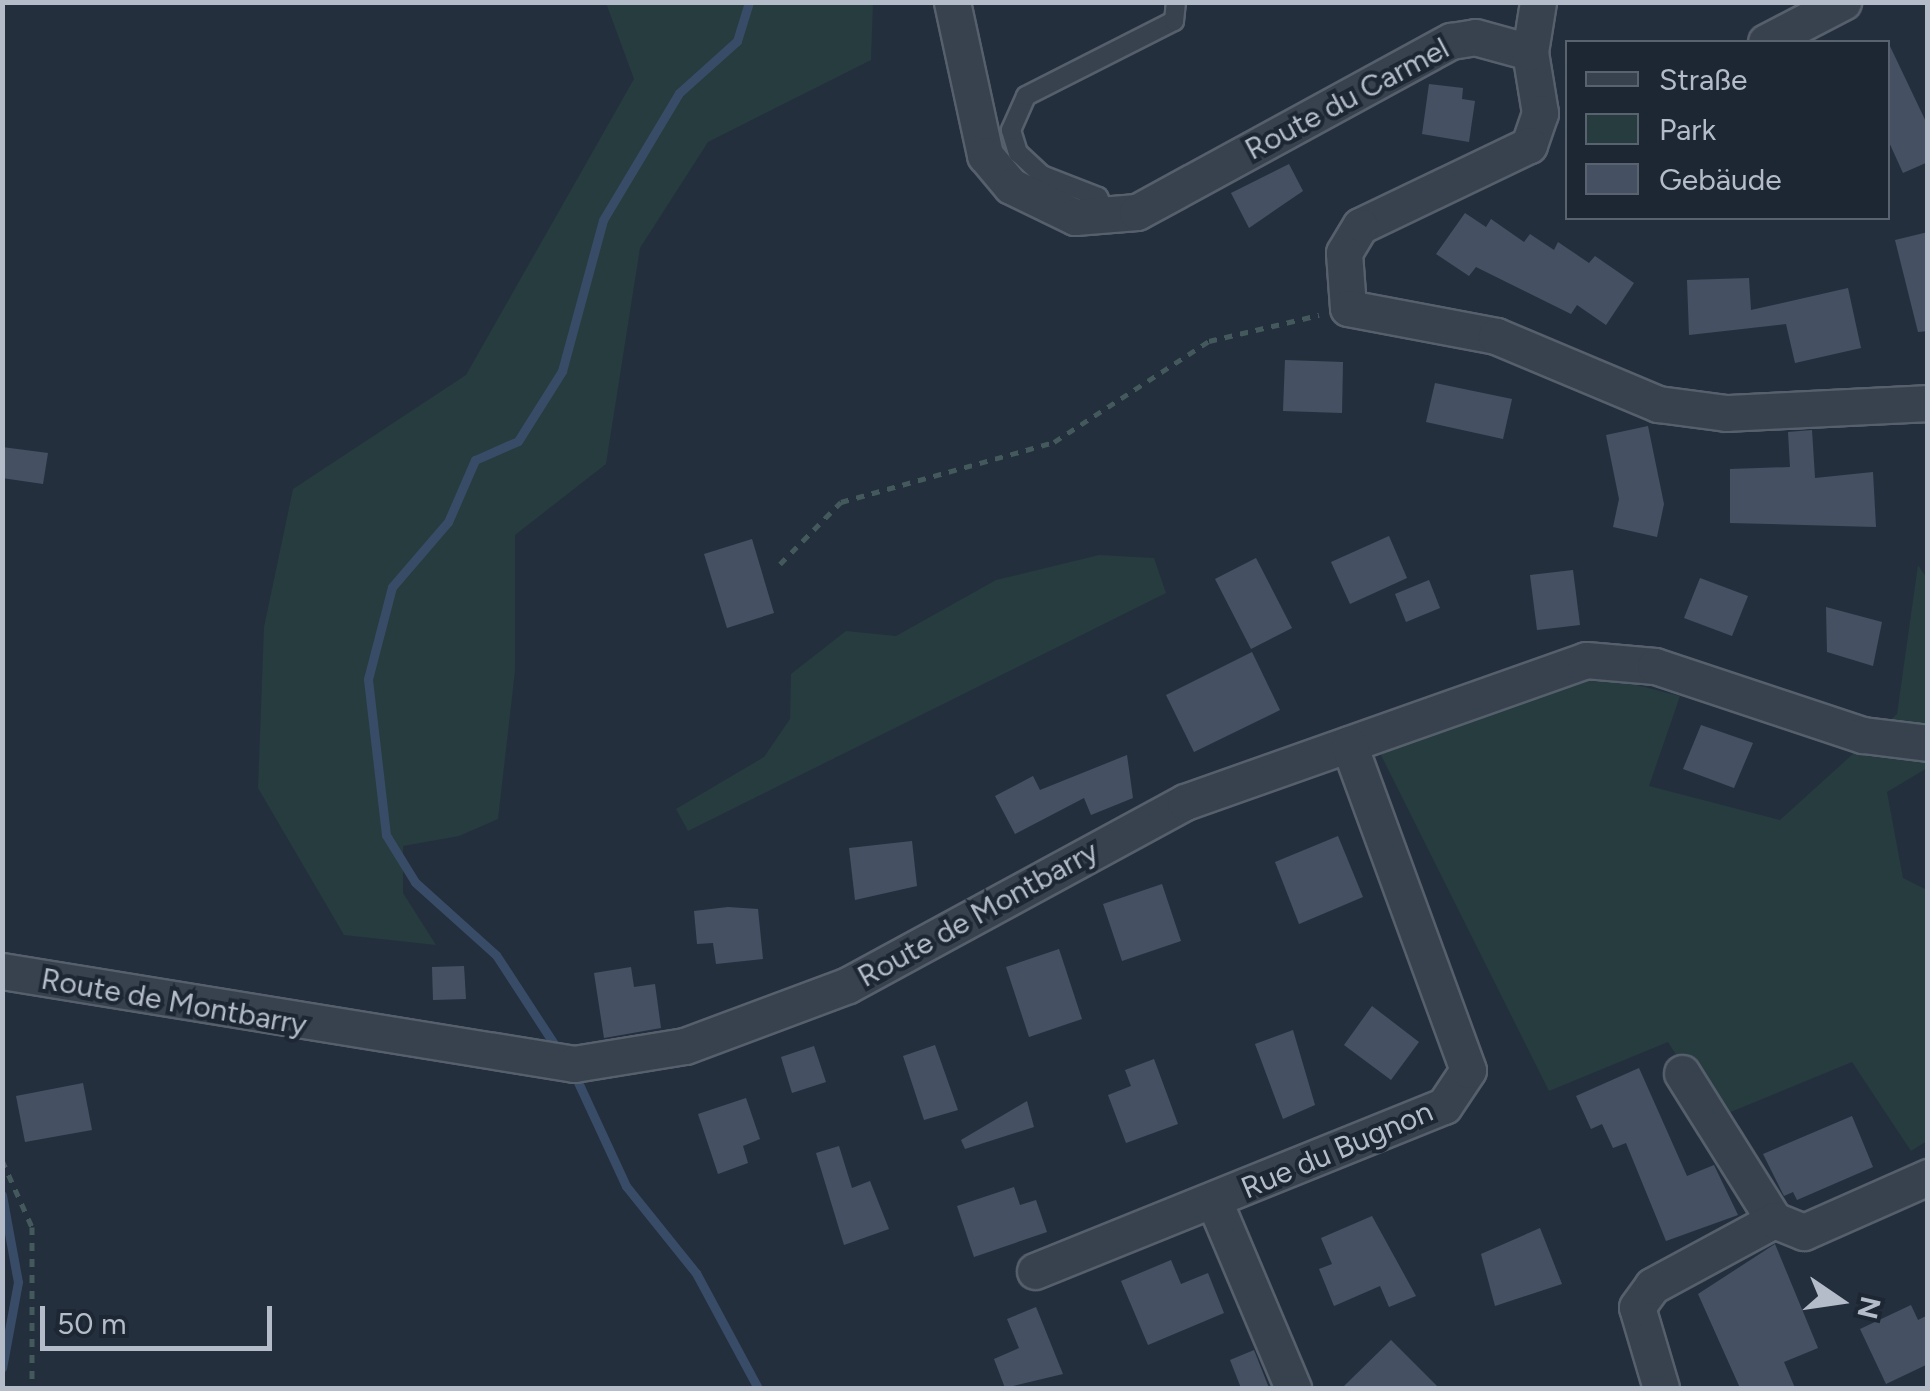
<!DOCTYPE html>
<meta charset="utf-8">
<style>
body{margin:0}
#map{position:relative;width:1930px;height:1391px;overflow:hidden;background:#242f3e;font-family:Figtree,sans-serif}
div>[style]{position:absolute}
.green>*{inset:0;background:#263c3f}
.stream>*{height:9px;margin:-4.5px;padding:0 4.5px;transform-origin:4.5px;border-radius:4.5px;background:#394c67}
.building>*{inset:0;background:#455162}
.path>*{height:5px;margin-top:-2.5px;transform-origin:0;background:repeating-linear-gradient(90deg,#44595c 0 8px,transparent 0 16px)}
.roads{filter:drop-shadow(2px 0 #565f6c) drop-shadow(-2px 0 #565f6c) drop-shadow(0 2px #565f6c) drop-shadow(0 -2px #565f6c)}
.lane>*{height:18px;margin:-9px;padding:0 9px;transform-origin:9px;border-radius:9px;background:#38414e}
.street>*{height:35px;margin:-17.5px;padding:0 17.5px;transform-origin:17.5px;border-radius:17.5px;background:#38414e}
span{translate:-50% -50%;white-space:nowrap;text-align:center;line-height:1.15;-webkit-text-stroke:8px #1d2633;paint-order:stroke}
.street-label{font-size:30px;color:#b4bcc9}
.frame{position:absolute;inset:0;border:5px solid #b4bcc9;pointer-events:none}
.legend{position:absolute;left:1565px;top:40px;width:325px;height:180px;box-sizing:border-box;background:#1d2633;border:2px solid #59626f;margin:0;padding:12px 18px;list-style:none;font-size:30px;color:#b4bcc9}
.legend li{display:flex;align-items:center;gap:20px;height:50px}
.legend b{width:50px;border:2px solid #59626f}
.north{position:absolute;left:1790px;top:1251px;width:100px;height:100px;-webkit-text-stroke:8px #1d2633;paint-order:stroke;rotate:103deg;font-size:28px;font-weight:700;line-height:40px;text-align:center;color:#b4bcc9}
.north::after{content:'';display:block;margin:auto;width:35px;height:45px;background:#b4bcc9;clip-path:polygon(50% 0,100% 100%,50% 72%,0 100%)}
.scale{position:absolute;left:40px;top:1306px;width:232px;height:45px;box-sizing:border-box;border:5px solid #b4bcc9;border-top:0;padding-left:12px;font-size:30px;line-height:35px;white-space:nowrap;color:#b4bcc9;-webkit-text-stroke:8px #1d2633;paint-order:stroke}
</style>
<div id="map">
<div class="green">
<div style="clip-path:polygon(606px 3px,873px 3px,871px 60px,708px 142px,640px 248px,606px 464px,515px 535px,515px 671px,498px 819px,459px 836px,403px 846px,403px 893px,436px 945px,344px 935px,258px 788px,264px 627px,293px 489px,466px 375px,634px 79px)"></div>
<div style="clip-path:polygon(1099px 555px,1154px 558px,1166px 593px,688px 831px,676px 809px,764px 757px,790px 719px,791px 674px,846px 631px,896px 636px,996px 580px)"></div>
<div style="clip-path:polygon(1918px 565px,1928px 580px,1927px 768px,1887px 792px,1903px 878px,1927px 890px,1927px 1141px,1911px 1151px,1852px 1062px,1716px 1118px,1668px 1042px,1549px 1091px,1376px 745px,1589px 673px,1680px 696px,1649px 786px,1780px 820px,1897px 714px)"></div>
</div>
<div class="stream">
<div style="left:558px;top:1050px;width:113px;rotate:-123.1deg"></div>
<div style="left:496px;top:955px;width:109px;rotate:-138deg"></div>
<div style="left:415px;top:882px;width:55px;rotate:-121.7deg"></div>
<div style="left:386px;top:835px;width:157px;rotate:-96.6deg"></div>
<div style="left:368px;top:679px;width:95px;rotate:-75.4deg"></div>
<div style="left:392px;top:587px;width:86px;rotate:-49.3deg"></div>
<div style="left:448px;top:522px;width:68px;rotate:-66.5deg"></div>
<div style="left:475px;top:460px;width:47px;rotate:-23.8deg"></div>
<div style="left:518px;top:441px;width:83px;rotate:-57.8deg"></div>
<div style="left:562px;top:371px;width:156px;rotate:-74.8deg"></div>
<div style="left:603px;top:220px;width:148px;rotate:-59.1deg"></div>
<div style="left:679px;top:93px;width:78px;rotate:-41.9deg"></div>
<div style="left:737px;top:41px;width:41px;rotate:-72.9deg"></div>
<div style="left:577px;top:1080px;width:117px;rotate:65.2deg"></div>
<div style="left:626px;top:1186px;width:112px;rotate:51.2deg"></div>
<div style="left:696px;top:1273px;width:131px;rotate:61.7deg"></div>
<div style="left:2px;top:1195px;width:88px;rotate:79.6deg"></div>
<div style="left:18px;top:1282px;width:87px;rotate:100.5deg"></div>
</div>
<div class="building">
<div style="clip-path:polygon(1888px 42px,1928px 126px,1928px 162px,1903px 173px,1888px 140px)"></div>
<div style="clip-path:polygon(1429px 84px,1463px 88px,1462px 99px,1475px 101px,1469px 142px,1422px 134px)"></div>
<div style="clip-path:polygon(1289px 164px,1303px 191px,1249px 228px,1231px 193px)"></div>
<div style="clip-path:polygon(1465px 213px,1486px 227px,1491px 219px,1524px 242px,1530px 234px,1554px 250px,1558px 242px,1589px 263px,1595px 256px,1634px 283px,1606px 325px,1577px 305px,1571px 314px,1476px 267px,1469px 276px,1436px 254px)"></div>
<div style="clip-path:polygon(1928px 232px,1928px 331px,1918px 332px,1895px 240px)"></div>
<div style="clip-path:polygon(1749px 278px,1751px 310px,1848px 288px,1861px 348px,1795px 363px,1786px 324px,1689px 335px,1687px 280px)"></div>
<div style="clip-path:polygon(1285px 360px,1343px 362px,1342px 413px,1283px 411px)"></div>
<div style="clip-path:polygon(1435px 383px,1512px 399px,1503px 439px,1426px 422px)"></div>
<div style="clip-path:polygon(1648px 426px,1664px 504px,1657px 537px,1613px 527px,1619px 499px,1606px 435px)"></div>
<div style="clip-path:polygon(1812px 430px,1815px 478px,1873px 472px,1876px 527px,1730px 523px,1730px 469px,1790px 467px,1788px 432px)"></div>
<div style="clip-path:polygon(2px 447px,48px 453px,43px 484px,2px 478px)"></div>
<div style="clip-path:polygon(1389px 536px,1407px 578px,1350px 604px,1331px 562px)"></div>
<div style="clip-path:polygon(752px 539px,774px 613px,727px 628px,704px 554px)"></div>
<div style="clip-path:polygon(1256px 558px,1292px 628px,1251px 649px,1215px 579px)"></div>
<div style="clip-path:polygon(1573px 570px,1580px 625px,1537px 630px,1530px 575px)"></div>
<div style="clip-path:polygon(1700px 578px,1748px 596px,1732px 636px,1684px 618px)"></div>
<div style="clip-path:polygon(1429px 580px,1440px 608px,1406px 622px,1395px 594px)"></div>
<div style="clip-path:polygon(1826px 607px,1882px 622px,1873px 666px,1827px 652px)"></div>
<div style="clip-path:polygon(1252px 652px,1280px 710px,1194px 752px,1166px 695px)"></div>
<div style="clip-path:polygon(1701px 725px,1753px 743px,1734px 788px,1683px 769px)"></div>
<div style="clip-path:polygon(1127px 755px,1133px 798px,1091px 815px,1084px 798px,1015px 834px,995px 796px,1033px 776px,1040px 790px)"></div>
<div style="clip-path:polygon(1338px 836px,1363px 897px,1299px 924px,1275px 862px)"></div>
<div style="clip-path:polygon(912px 841px,917px 886px,855px 900px,849px 848px)"></div>
<div style="clip-path:polygon(1162px 884px,1181px 941px,1122px 961px,1103px 904px)"></div>
<div style="clip-path:polygon(728px 907px,758px 909px,763px 959px,716px 964px,713px 943px,697px 944px,694px 911px)"></div>
<div style="clip-path:polygon(1059px 949px,1082px 1019px,1029px 1037px,1006px 967px)"></div>
<div style="clip-path:polygon(464px 966px,466px 999px,433px 1000px,432px 967px)"></div>
<div style="clip-path:polygon(631px 967px,634px 987px,655px 984px,661px 1028px,604px 1038px,594px 973px)"></div>
<div style="clip-path:polygon(1372px 1006px,1419px 1042px,1391px 1080px,1344px 1045px)"></div>
<div style="clip-path:polygon(1293px 1030px,1315px 1105px,1283px 1119px,1255px 1044px)"></div>
<div style="clip-path:polygon(935px 1045px,958px 1110px,924px 1120px,903px 1056px)"></div>
<div style="clip-path:polygon(814px 1046px,826px 1082px,792px 1093px,781px 1057px)"></div>
<div style="clip-path:polygon(1154px 1059px,1178px 1124px,1126px 1143px,1108px 1095px,1131px 1086px,1125px 1070px)"></div>
<div style="clip-path:polygon(1639px 1068px,1687px 1176px,1714px 1165px,1738px 1215px,1666px 1241px,1626px 1143px,1613px 1148px,1602px 1124px,1591px 1129px,1576px 1096px)"></div>
<div style="clip-path:polygon(83px 1083px,92px 1130px,25px 1142px,16px 1096px)"></div>
<div style="clip-path:polygon(746px 1098px,760px 1139px,743px 1146px,748px 1163px,718px 1174px,698px 1114px)"></div>
<div style="clip-path:polygon(1027px 1101px,1034px 1127px,965px 1149px,961px 1140px)"></div>
<div style="clip-path:polygon(1852px 1116px,1873px 1167px,1797px 1200px,1793px 1192px,1784px 1196px,1763px 1154px)"></div>
<div style="clip-path:polygon(839px 1146px,852px 1188px,870px 1181px,889px 1229px,844px 1245px,816px 1153px)"></div>
<div style="clip-path:polygon(1014px 1187px,1020px 1205px,1036px 1200px,1047px 1232px,974px 1257px,957px 1206px)"></div>
<div style="clip-path:polygon(1372px 1216px,1416px 1296px,1389px 1307px,1380px 1286px,1334px 1306px,1319px 1269px,1332px 1264px,1321px 1238px)"></div>
<div style="clip-path:polygon(1540px 1228px,1562px 1284px,1495px 1306px,1481px 1254px)"></div>
<div style="clip-path:polygon(1775px 1244px,1818px 1348px,1784px 1362px,1795px 1388px,1740px 1388px,1698px 1294px)"></div>
<div style="clip-path:polygon(1171px 1260px,1181px 1284px,1208px 1273px,1224px 1313px,1148px 1345px,1121px 1281px)"></div>
<div style="clip-path:polygon(1911px 1305px,1918px 1320px,1928px 1315px,1928px 1364px,1886px 1384px,1860px 1329px)"></div>
<div style="clip-path:polygon(1036px 1307px,1063px 1374px,1005px 1388px,994px 1359px,1019px 1348px,1007px 1319px)"></div>
<div style="clip-path:polygon(1391px 1340px,1439px 1388px,1342px 1388px)"></div>
<div style="clip-path:polygon(1254px 1350px,1269px 1388px,1241px 1388px,1230px 1360px)"></div>
</div>
<div class="path">
<div style="left:780px;top:564px;width:87px;rotate:-45.5deg"></div>
<div style="left:841px;top:502px;width:221px;rotate:-15.7deg"></div>
<div style="left:1054px;top:442px;width:185px;rotate:-33.1deg"></div>
<div style="left:1209px;top:341px;width:113px;rotate:-13.3deg"></div>
<div style="left:2px;top:1160px;width:73px;rotate:65.9deg"></div>
<div style="left:32px;top:1227px;width:161px;rotate:90deg"></div>
</div>
<div class="roads">
<div class="lane">
<div style="left:1107px;top:216px;width:21px;rotate:-115deg"></div>
<div style="left:1098px;top:197px;width:60px;rotate:-158.6deg"></div>
<div style="left:1042px;top:175px;width:33px;rotate:-137deg"></div>
<div style="left:1018px;top:153px;width:24px;rotate:-107deg"></div>
<div style="left:1011px;top:130px;width:37px;rotate:-66deg"></div>
<div style="left:1026px;top:96px;width:166px;rotate:-26.9deg"></div>
<div style="left:1174px;top:21px;width:19px;rotate:-84deg"></div>
</div>
<div class="street">
<div style="left:952px;top:2px;width:157px;rotate:77.8deg"></div>
<div style="left:985px;top:155px;width:40px;rotate:50deg"></div>
<div style="left:1011px;top:186px;width:71px;rotate:25.8deg"></div>
<div style="left:1075px;top:217px;width:62px;rotate:-4.6deg"></div>
<div style="left:1137px;top:212px;width:358px;rotate:-28.6deg"></div>
<div style="left:1451px;top:41px;width:24px;rotate:-9deg"></div>
<div style="left:1475px;top:37px;width:57px;rotate:15.3deg"></div>
<div style="left:1530px;top:52px;width:62px;rotate:80.7deg"></div>
<div style="left:1540px;top:113px;width:34px;rotate:109deg"></div>
<div style="left:1529px;top:145px;width:187px;rotate:154.4deg"></div>
<div style="left:1360px;top:226px;width:31px;rotate:121deg"></div>
<div style="left:1344px;top:253px;width:55px;rotate:85.8deg"></div>
<div style="left:1348px;top:308px;width:151px;rotate:10.7deg"></div>
<div style="left:1496px;top:336px;width:176px;rotate:22.8deg"></div>
<div style="left:1658px;top:404px;width:69px;rotate:7.5deg"></div>
<div style="left:1726px;top:413px;width:202px;rotate:-2.8deg"></div>
<div style="left:1766px;top:42px;width:87px;rotate:-27.5deg"></div>
<div style="left:1530px;top:52px;width:51px;rotate:-80.9deg"></div>
<div style="left:2px;top:971px;width:580px;rotate:9.23deg"></div>
<div style="left:574px;top:1064px;width:112px;rotate:-9.2deg"></div>
<div style="left:685px;top:1046px;width:174px;rotate:-20.5deg"></div>
<div style="left:848px;top:985px;width:383px;rotate:-28.5deg"></div>
<div style="left:1185px;top:802px;width:425px;rotate:-19.5deg"></div>
<div style="left:1586px;top:660px;width:69px;rotate:5deg"></div>
<div style="left:1655px;top:666px;width:219px;rotate:18.4deg"></div>
<div style="left:1863px;top:735px;width:65px;rotate:7deg"></div>
<div style="left:1682px;top:1073px;width:173px;rotate:58deg"></div>
<div style="left:1214px;top:1201px;width:203px;rotate:67.1deg"></div>
<div style="left:1035px;top:1271px;width:441px;rotate:-22deg"></div>
<div style="left:1444px;top:1106px;width:43px;rotate:-56.3deg"></div>
<div style="left:1468px;top:1070px;width:347px;rotate:-110.1deg"></div>
<div style="left:1661px;top:1388px;width:84px;rotate:-106.5deg"></div>
<div style="left:1637px;top:1307px;width:26px;rotate:-54deg"></div>
<div style="left:1652px;top:1286px;width:139px;rotate:-28.4deg"></div>
<div style="left:1774px;top:1220px;width:32px;rotate:22deg"></div>
<div style="left:1804px;top:1232px;width:136px;rotate:-23.9deg"></div>
</div>
</div>
<div class="street-label">
<span style="left:1347px;top:99px;rotate:-28deg">Route du Carmel</span>
<span style="left:978px;top:914px;rotate:-29deg">Route de Montbarry</span>
<span style="left:174px;top:1002px;rotate:10deg">Route de Montbarry</span>
<span style="left:1337px;top:1150px;rotate:-23deg">Rue du Bugnon</span>
</div>
<div class="frame"></div>
<ul class="legend">
<li><b style="height:12px;background:#38414e"></b>Straße</li>
<li><b style="height:28px;background:#263c3f"></b>Park</li>
<li><b style="height:28px;background:#455162"></b>Gebäude</li>
</ul>
<div class="north">N</div>
<div class="scale">50 m</div>
</div>
